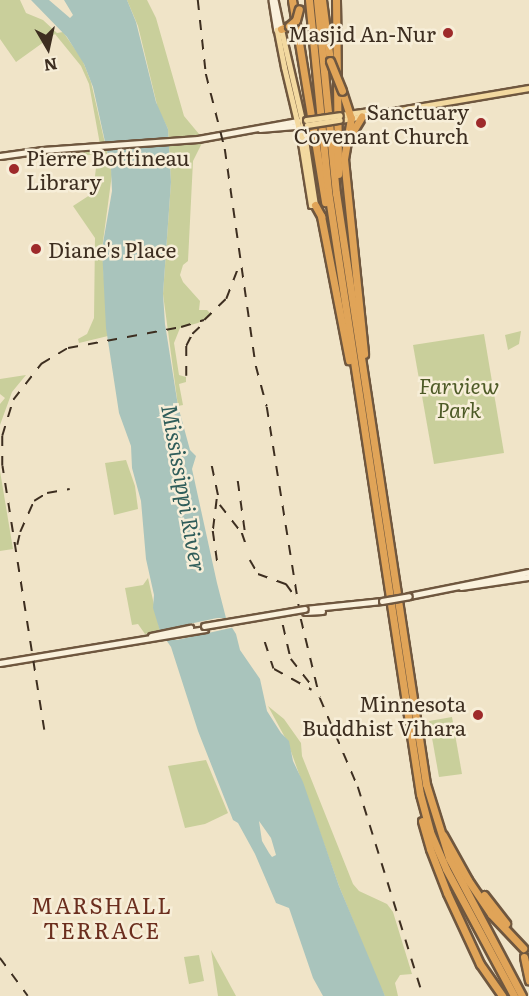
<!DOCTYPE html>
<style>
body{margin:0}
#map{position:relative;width:529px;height:996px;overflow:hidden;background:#f0e4c8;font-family:Literata,serif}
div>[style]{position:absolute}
.green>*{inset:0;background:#c9cf9b}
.water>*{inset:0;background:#a9c4bc}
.pier>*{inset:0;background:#f0e4c8}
.roads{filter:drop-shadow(2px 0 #6f573f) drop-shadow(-2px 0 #6f573f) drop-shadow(0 2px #6f573f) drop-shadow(0 -2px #6f573f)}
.secondary>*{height:4.5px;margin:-2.25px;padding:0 2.25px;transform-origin:2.25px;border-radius:2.25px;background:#faf1dc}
.primary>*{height:5px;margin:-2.5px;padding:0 2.5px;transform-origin:2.5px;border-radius:2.5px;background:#f3d9a0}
.motorway>*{height:7px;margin:-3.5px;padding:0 3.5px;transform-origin:3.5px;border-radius:3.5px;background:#e0a458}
.rail>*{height:1.5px;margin-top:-0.75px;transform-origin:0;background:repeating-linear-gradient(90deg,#3d2e20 0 10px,transparent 0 20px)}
.bridges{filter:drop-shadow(2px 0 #6f573f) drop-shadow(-2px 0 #6f573f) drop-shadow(0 2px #6f573f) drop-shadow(0 -2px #6f573f)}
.secondary-bridge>*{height:4.5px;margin:-2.25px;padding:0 2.25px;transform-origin:2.25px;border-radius:2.25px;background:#faf1dc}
.primary-bridge>*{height:5px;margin:-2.5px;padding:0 2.5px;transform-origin:2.5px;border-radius:2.5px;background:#f3d9a0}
.motorway-bridge>*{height:7px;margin:-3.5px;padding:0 3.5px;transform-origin:3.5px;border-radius:3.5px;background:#e0a458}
.dots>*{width:16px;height:16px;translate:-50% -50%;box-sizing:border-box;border:3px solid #f7eed8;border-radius:50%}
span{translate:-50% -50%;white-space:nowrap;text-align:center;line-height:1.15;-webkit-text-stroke:5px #f7eed8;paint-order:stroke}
.poi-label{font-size:21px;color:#3d2e20}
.right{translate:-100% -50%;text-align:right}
.left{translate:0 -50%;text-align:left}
.park-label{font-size:21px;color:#4d5a26;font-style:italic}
.water-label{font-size:22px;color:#2f5d5a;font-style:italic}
.neighbourhood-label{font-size:22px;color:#6b2e1e;letter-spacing:1.5px}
.north{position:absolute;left:18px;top:18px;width:60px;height:60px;-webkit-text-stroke:4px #f7eed8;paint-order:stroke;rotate:171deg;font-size:16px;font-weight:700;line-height:24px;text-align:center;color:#3d2e20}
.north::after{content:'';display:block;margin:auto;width:21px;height:27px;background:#3d2e20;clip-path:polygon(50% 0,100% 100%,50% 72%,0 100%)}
</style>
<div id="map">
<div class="green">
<div style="clip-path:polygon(0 0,20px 0,26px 13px,43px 20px,57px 33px,63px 32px,82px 59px,91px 82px,112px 174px,102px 249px,108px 336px,79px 343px,78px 339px,87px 334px,94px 318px,95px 238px,73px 206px,93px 193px,97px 159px,95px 155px,81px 155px,81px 152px,101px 150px,89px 84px,81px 66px,55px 34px,16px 62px,0 39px)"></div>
<div style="clip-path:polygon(127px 0,147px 0,156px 18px,184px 116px,199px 134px,202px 143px,193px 161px,188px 261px,183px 265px,180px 275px,183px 282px,200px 301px,199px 310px,207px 310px,212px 315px,198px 323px,180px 328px,174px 343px,179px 375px,186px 377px,186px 382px,179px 384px,183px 405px,178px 406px,163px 294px,171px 182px,168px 129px,158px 109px,138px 26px)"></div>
<div style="clip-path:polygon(521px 331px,519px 344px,508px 350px,505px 335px)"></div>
<div style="clip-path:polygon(484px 334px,504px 453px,434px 464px,413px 345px)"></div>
<div style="clip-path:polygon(26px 375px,12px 392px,0 425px,0 404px,5px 398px,0 394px,0 379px)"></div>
<div style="clip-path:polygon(126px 460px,135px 486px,138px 509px,114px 515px,105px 463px)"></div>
<div style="clip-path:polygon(0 471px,13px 549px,0 551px)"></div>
<div style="clip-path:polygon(148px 578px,160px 631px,145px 634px,138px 624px,132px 625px,125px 588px,143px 585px)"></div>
<div style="clip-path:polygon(268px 706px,284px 719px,301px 743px,302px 756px,353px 884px,359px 891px,387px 904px,393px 912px,412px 974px,400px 975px,395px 983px,398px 996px,385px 996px,378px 982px,339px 886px,288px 743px)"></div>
<div style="clip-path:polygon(452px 717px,462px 774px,439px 777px,429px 721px)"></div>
<div style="clip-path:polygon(206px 760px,228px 813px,205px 824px,185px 828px,168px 766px)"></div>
<div style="clip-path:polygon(211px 950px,236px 996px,218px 996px)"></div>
<div style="clip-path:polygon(199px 955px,204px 981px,189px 984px,184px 957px)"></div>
</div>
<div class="water">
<div style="clip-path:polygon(evenodd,31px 0,49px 0,70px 18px,73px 15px,64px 0,127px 0,136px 22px,156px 102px,168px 129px,171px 182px,163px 294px,165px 324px,178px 406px,190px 450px,196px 456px,192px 469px,217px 583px,226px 618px,236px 634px,240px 650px,260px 679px,267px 711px,281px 733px,289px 741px,293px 761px,303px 782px,339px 886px,385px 996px,323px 996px,313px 978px,289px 908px,276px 903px,255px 854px,238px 823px,233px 820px,198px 731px,171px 647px,160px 631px,153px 608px,154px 595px,146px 559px,141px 501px,132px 468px,131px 446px,119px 413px,106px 328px,102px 249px,112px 191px,111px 169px,93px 87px,84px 64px,67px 37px,31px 0,259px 821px,271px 838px,276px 855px,272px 857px,269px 853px,262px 841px,259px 821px)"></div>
</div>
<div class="pier">
<div style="clip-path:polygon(217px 618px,230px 618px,235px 627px,177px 640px,163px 640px,157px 631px)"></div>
</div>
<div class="roads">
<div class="secondary">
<div style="left:272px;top:0;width:30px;rotate:81deg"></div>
<div style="left:275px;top:0;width:30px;rotate:78deg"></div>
<div style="left:260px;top:129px;width:38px;rotate:-5deg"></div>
<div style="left:0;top:156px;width:43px;rotate:-7.9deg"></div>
<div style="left:43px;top:150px;width:155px;rotate:-4.1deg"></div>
<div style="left:198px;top:139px;width:101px;rotate:-10.3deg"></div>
<div style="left:461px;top:587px;width:69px;rotate:-8.4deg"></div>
<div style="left:409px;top:596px;width:122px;rotate:-11.3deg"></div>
<div style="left:305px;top:609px;width:77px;rotate:-5.9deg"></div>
<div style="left:305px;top:612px;width:17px;rotate:-3deg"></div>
<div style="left:151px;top:636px;width:40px;rotate:-12deg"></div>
<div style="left:0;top:663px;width:208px;rotate:-9.4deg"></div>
</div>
<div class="primary">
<div style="left:281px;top:29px;width:93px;rotate:77deg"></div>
<div style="left:302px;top:120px;width:86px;rotate:81.3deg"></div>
<div style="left:315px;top:205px;width:4px;rotate:180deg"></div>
<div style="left:311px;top:205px;width:76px;rotate:-99.1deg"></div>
<div style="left:299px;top:130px;width:65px;rotate:-103.4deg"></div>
<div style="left:284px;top:67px;width:38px;rotate:-101deg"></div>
<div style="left:277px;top:30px;width:4px;rotate:-14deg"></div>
<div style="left:340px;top:115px;width:28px;rotate:-8deg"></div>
<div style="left:340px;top:120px;width:192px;rotate:-9.6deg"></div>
</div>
<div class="motorway">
<div style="left:292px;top:0;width:205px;rotate:80.7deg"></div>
<div style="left:309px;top:0;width:192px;rotate:84.3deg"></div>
<div style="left:328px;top:191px;width:610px;rotate:81.33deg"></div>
<div style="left:420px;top:794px;width:39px;rotate:75deg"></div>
<div style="left:430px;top:832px;width:40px;rotate:66.6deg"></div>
<div style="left:446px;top:869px;width:144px;rotate:61.8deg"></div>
<div style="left:317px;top:0;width:194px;rotate:84.4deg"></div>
<div style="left:336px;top:193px;width:598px;rotate:81.34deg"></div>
<div style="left:426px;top:784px;width:77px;rotate:72.7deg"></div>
<div style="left:449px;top:858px;width:156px;rotate:62.1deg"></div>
<div style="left:322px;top:0;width:62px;rotate:82.5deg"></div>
<div style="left:336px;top:0;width:174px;rotate:89.3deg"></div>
<div style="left:281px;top:29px;width:9px;rotate:-21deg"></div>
<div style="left:342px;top:91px;width:28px;rotate:72deg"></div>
<div style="left:351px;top:118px;width:42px;rotate:99.7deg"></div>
<div style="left:344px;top:159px;width:196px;rotate:84.1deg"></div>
<div style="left:353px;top:131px;width:17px;rotate:-59deg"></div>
<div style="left:315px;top:205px;width:13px;rotate:61deg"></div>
<div style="left:321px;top:216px;width:147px;rotate:79deg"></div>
<div style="left:422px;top:821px;width:29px;rotate:74deg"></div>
<div style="left:430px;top:849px;width:47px;rotate:68.9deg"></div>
<div style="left:447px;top:893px;width:78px;rotate:65.1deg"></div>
<div style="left:480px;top:964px;width:39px;rotate:55deg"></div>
<div style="left:443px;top:835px;width:51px;rotate:60.9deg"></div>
<div style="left:468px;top:880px;width:41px;rotate:55.9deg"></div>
<div style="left:491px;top:914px;width:47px;rotate:46.7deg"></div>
<div style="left:484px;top:895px;width:36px;rotate:52deg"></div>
<div style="left:524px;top:957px;width:24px;rotate:78deg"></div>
</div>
</div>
<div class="rail">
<div style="left:198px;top:0;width:74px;rotate:83.8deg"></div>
<div style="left:206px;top:74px;width:77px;rotate:75.8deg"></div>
<div style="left:225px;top:149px;width:219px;rotate:81.9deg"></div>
<div style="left:256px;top:366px;width:42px;rotate:75deg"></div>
<div style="left:267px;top:407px;width:215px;rotate:80.9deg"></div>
<div style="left:301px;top:619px;width:81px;rotate:76.5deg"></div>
<div style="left:320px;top:698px;width:97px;rotate:66.9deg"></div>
<div style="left:358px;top:787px;width:219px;rotate:72.7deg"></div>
<div style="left:186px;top:376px;width:30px;rotate:-90deg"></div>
<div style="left:186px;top:346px;width:13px;rotate:-63deg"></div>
<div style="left:192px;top:334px;width:16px;rotate:-43deg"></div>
<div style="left:212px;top:466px;width:40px;rotate:78deg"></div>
<div style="left:220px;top:505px;width:36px;rotate:52deg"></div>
<div style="left:242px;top:533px;width:18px;rotate:71deg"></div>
<div style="left:238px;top:481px;width:59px;rotate:82.1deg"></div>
<div style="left:217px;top:499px;width:32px;rotate:97deg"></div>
<div style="left:213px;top:531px;width:36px;rotate:82deg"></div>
<div style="left:17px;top:545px;width:13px;rotate:-77deg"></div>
<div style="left:20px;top:532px;width:34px;rotate:-66deg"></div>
<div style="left:34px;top:501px;width:15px;rotate:-32deg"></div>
<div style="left:47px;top:493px;width:23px;rotate:-10deg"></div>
<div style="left:250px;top:560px;width:16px;rotate:60deg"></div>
<div style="left:258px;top:574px;width:30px;rotate:20deg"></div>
<div style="left:286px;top:584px;width:17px;rotate:54deg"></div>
<div style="left:283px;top:625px;width:35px;rotate:77deg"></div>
<div style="left:291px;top:659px;width:37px;rotate:52deg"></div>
<div style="left:265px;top:642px;width:28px;rotate:72deg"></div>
<div style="left:274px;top:669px;width:43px;rotate:28.9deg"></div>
<div style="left:44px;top:730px;width:267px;rotate:-99deg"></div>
<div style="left:2px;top:466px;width:30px;rotate:-90deg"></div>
<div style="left:2px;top:436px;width:38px;rotate:-73deg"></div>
<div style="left:13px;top:400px;width:46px;rotate:-52.1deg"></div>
<div style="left:41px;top:364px;width:31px;rotate:-31deg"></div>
<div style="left:68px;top:348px;width:115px;rotate:-10.5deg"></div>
<div style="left:181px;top:327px;width:24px;rotate:-17deg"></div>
<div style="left:204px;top:320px;width:30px;rotate:-44deg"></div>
<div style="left:226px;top:299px;width:33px;rotate:-69deg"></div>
<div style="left:0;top:958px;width:47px;rotate:53.6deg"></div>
</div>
<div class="bridges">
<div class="secondary-bridge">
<div style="left:382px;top:601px;width:27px;rotate:-10deg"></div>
<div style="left:204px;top:626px;width:102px;rotate:-9.6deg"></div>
</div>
<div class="primary-bridge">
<div style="left:306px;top:120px;width:34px;rotate:-8deg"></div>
<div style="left:307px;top:125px;width:33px;rotate:-9deg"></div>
</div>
<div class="motorway-bridge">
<div style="left:289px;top:26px;width:9px;rotate:-41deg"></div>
<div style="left:296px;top:20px;width:11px;rotate:-75deg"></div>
<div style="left:330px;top:61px;width:32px;rotate:68deg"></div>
</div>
</div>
<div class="dots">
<div style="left:448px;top:33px;background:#9e2a2b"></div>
<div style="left:481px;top:123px;background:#9e2a2b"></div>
<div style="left:14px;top:169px;background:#9e2a2b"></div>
<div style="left:36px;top:249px;background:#9e2a2b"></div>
<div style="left:478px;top:715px;background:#9e2a2b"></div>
</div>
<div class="poi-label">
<span class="right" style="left:436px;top:33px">Masjid An-Nur</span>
<span class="right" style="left:469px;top:123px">Sanctuary<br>Covenant Church</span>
<span class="left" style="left:26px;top:169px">Pierre Bottineau<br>Library</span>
<span class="left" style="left:48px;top:249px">Diane's Place</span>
<span class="right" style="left:466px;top:715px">Minnesota<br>Buddhist Vihara</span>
</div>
<div class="park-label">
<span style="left:459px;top:397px">Farview<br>Park</span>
</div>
<div class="water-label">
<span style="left:185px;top:488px;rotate:80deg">Mississippi River</span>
</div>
<div class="neighbourhood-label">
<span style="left:102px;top:917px">MARSHALL<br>TERRACE</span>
</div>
<div class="north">N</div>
</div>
